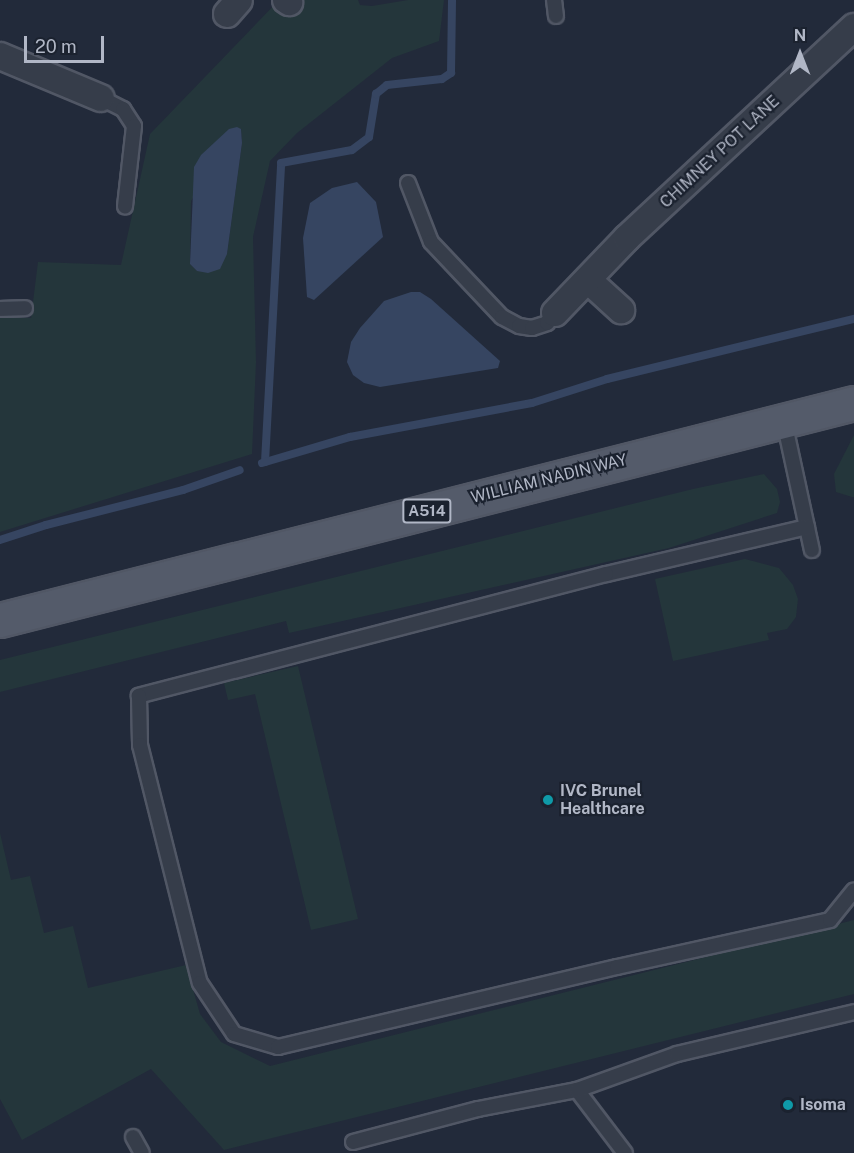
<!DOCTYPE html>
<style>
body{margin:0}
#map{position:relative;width:854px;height:1153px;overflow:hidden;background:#222a3a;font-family:"Public Sans",sans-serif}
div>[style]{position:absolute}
.green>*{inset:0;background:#24363b}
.water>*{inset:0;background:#364561}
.stream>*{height:8px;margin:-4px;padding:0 4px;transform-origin:4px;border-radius:4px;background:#364561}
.roads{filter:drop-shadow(2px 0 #515765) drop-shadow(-2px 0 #515765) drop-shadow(0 2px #515765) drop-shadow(0 -2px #515765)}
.service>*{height:14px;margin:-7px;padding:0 7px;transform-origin:7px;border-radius:7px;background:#363d4a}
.minor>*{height:26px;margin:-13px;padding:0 13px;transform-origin:13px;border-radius:13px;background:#363d4a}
.primary>*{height:33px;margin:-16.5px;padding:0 16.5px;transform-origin:16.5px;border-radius:16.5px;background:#545b6a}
.dots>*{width:16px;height:16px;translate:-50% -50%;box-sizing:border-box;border:3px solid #1b222f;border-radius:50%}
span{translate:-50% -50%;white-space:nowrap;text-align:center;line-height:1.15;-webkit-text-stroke:4.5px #1b222f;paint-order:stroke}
.shield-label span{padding:2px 4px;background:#1b222f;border:2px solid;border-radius:4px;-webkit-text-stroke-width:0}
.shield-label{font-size:15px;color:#b1b7c6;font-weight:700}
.street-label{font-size:16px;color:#b1b7c6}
.poi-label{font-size:16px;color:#b1b7c6;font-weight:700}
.left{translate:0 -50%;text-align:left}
.north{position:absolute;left:770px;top:24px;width:60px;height:60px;-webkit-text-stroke:4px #1b222f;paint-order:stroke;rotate:0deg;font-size:16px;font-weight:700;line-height:24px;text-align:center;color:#b1b7c6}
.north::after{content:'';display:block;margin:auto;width:21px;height:27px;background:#b1b7c6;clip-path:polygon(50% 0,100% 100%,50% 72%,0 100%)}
.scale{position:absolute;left:24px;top:36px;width:80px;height:27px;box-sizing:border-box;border:3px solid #b1b7c6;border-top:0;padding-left:8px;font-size:18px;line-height:21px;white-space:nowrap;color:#b1b7c6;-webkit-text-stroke:4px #1b222f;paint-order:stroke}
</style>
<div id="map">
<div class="green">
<div style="clip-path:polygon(evenodd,279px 0,358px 0,360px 5px,372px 6px,408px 0,444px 0,439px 41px,392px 58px,297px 133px,270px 161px,253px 237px,256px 362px,252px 454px,0 532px,0 317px,31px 318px,38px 262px,121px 265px,150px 134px,279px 0,241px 129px,242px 143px,227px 254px,197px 271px,190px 264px,191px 201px,241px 129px)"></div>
<div style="clip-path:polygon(854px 435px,854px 497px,852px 497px,836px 492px,834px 474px)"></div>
<div style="clip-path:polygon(764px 474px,777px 489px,780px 502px,777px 513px,669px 548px,289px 633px,286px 621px,0 692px,0 660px,693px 489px)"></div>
<div style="clip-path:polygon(745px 559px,779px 568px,793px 585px,798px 599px,796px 617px,787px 629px,767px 633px,769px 640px,673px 661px,655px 579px)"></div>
<div style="clip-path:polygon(298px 666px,358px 919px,311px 930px,255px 694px,228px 700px,224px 683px)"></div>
<div style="clip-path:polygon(0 833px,11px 880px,30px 876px,44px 933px,73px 926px,88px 988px,186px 965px,200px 1014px,221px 1042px,270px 1066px,854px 920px,854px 994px,224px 1150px,151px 1069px,22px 1140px,0 1099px)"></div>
</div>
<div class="water">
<div style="clip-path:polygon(237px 127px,241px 129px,242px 143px,227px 254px,220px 269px,208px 273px,197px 271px,190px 264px,194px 167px,201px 155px,229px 129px)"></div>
<div style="clip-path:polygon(357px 182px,376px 202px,383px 237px,314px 300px,307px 297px,303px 238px,310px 203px,332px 188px)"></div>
<div style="clip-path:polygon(411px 292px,420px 292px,431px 299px,500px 361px,498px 368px,380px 387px,364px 383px,353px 375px,347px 362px,351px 342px,360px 328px,384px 301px)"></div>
</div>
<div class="stream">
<div style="left:265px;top:462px;width:299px;rotate:-86.9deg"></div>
<div style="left:281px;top:163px;width:72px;rotate:-10.4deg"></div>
<div style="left:352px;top:150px;width:21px;rotate:-37deg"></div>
<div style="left:369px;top:137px;width:44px;rotate:-80.8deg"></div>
<div style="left:376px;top:94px;width:14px;rotate:-39deg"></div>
<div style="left:387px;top:85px;width:55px;rotate:-6.2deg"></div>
<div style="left:442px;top:79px;width:11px;rotate:-34deg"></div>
<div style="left:451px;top:73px;width:73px;rotate:-89.2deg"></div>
<div style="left:262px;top:463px;width:92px;rotate:-16.5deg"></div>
<div style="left:350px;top:437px;width:185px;rotate:-10.6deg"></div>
<div style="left:532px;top:403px;width:79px;rotate:-17.7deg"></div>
<div style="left:607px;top:379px;width:254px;rotate:-13.7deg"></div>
<div style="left:0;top:540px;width:48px;rotate:-18.1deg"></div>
<div style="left:46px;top:525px;width:141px;rotate:-14.3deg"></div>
<div style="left:183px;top:490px;width:60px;rotate:-19.3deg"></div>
</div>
<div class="roads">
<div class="service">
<div style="left:554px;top:0;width:16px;rotate:83deg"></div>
<div style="left:101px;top:98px;width:25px;rotate:27deg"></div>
<div style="left:123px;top:109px;width:20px;rotate:57deg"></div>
<div style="left:134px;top:126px;width:81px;rotate:96.4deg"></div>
<div style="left:408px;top:183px;width:63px;rotate:68.7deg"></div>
<div style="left:431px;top:242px;width:103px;rotate:46.6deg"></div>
<div style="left:502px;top:317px;width:19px;rotate:28deg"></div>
<div style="left:519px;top:326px;width:13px;rotate:9deg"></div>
<div style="left:532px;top:328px;width:16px;rotate:-18deg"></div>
<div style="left:547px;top:323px;width:13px;rotate:-51deg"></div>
<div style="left:0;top:309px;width:25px;rotate:-2deg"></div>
<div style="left:784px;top:421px;width:132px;rotate:77.8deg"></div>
<div style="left:807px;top:527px;width:206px;rotate:166.8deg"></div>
<div style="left:606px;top:574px;width:483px;rotate:165.4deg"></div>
<div style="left:139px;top:696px;width:49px;rotate:88.8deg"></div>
<div style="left:140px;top:745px;width:245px;rotate:75.9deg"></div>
<div style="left:200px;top:983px;width:61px;rotate:56.3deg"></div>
<div style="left:234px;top:1034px;width:46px;rotate:16.5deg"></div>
<div style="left:278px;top:1047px;width:348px;rotate:-13.3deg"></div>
<div style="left:617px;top:967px;width:218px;rotate:-12.4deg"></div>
<div style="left:830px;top:920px;width:38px;rotate:-51deg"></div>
<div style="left:577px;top:1090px;width:79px;rotate:52.7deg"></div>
<div style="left:133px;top:1137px;width:18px;rotate:61deg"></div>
<div style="left:353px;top:1142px;width:129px;rotate:-14.8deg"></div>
<div style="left:478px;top:1109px;width:101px;rotate:-10.9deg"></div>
<div style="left:577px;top:1090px;width:106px;rotate:-19.8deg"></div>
<div style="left:677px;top:1054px;width:182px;rotate:-13.3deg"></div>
</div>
<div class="minor">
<div style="left:286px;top:0;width:4px;rotate:34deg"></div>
<div style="left:227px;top:14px;width:18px;rotate:-49deg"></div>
<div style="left:0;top:56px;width:109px;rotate:22.6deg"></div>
<div style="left:588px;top:280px;width:45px;rotate:42.3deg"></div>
<div style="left:555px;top:313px;width:104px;rotate:-46.2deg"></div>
<div style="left:627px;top:238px;width:310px;rotate:-42.9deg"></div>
</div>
<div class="primary">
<div style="left:0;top:620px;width:881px;rotate:-14.26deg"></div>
</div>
</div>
<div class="dots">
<div style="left:548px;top:800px;background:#0f9aa8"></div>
<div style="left:788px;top:1105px;background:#0f9aa8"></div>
</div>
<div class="shield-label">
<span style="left:427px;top:511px">A514</span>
</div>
<div class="street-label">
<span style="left:720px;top:152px;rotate:-43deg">CHIMNEY POT LANE</span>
<span style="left:549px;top:479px;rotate:-14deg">WILLIAM NADIN WAY</span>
</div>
<div class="poi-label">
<span class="left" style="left:560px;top:800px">IVC Brunel<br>Healthcare</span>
<span class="left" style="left:800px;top:1105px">Isoma</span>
</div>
<div class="north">N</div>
<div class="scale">20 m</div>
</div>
